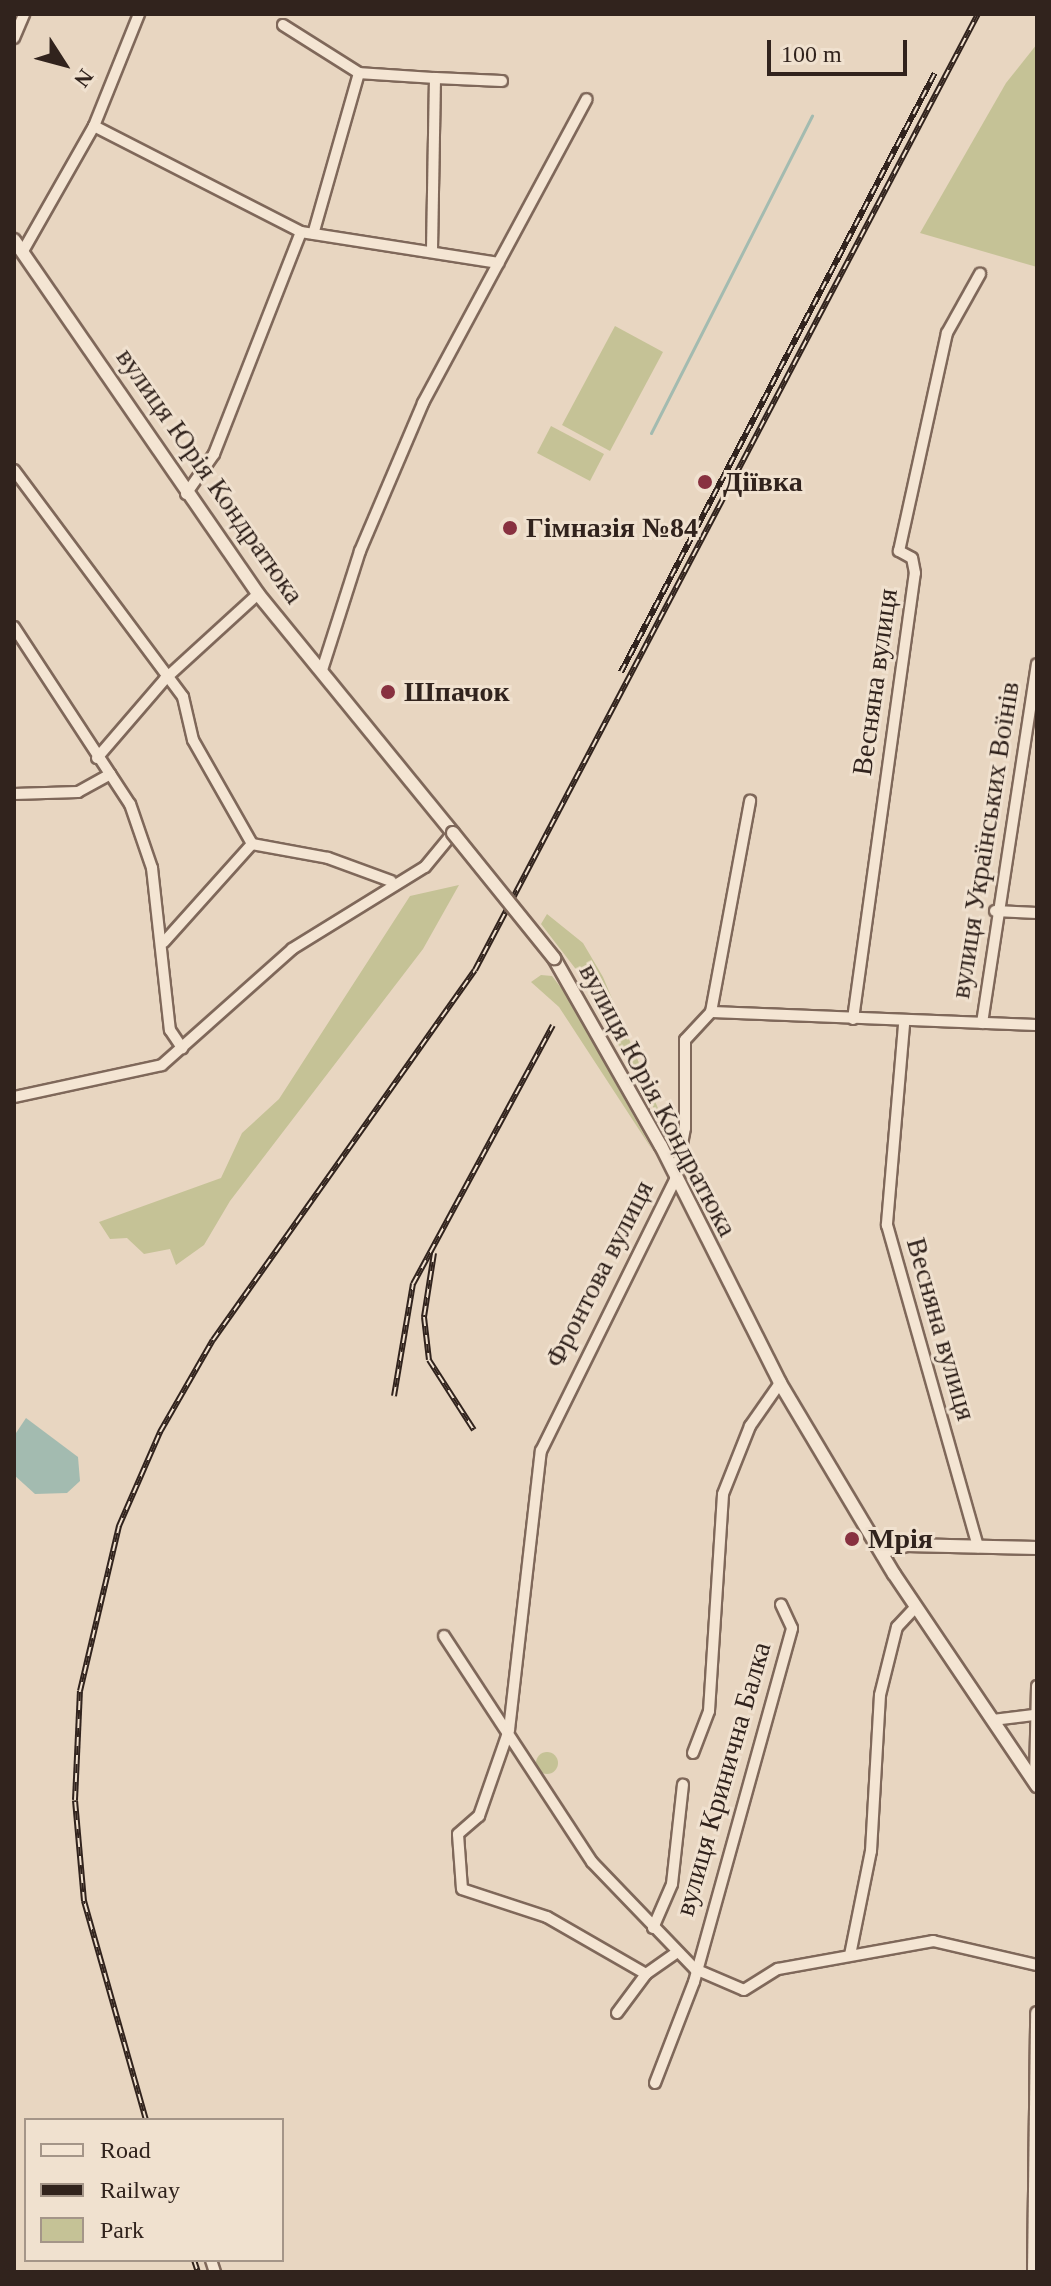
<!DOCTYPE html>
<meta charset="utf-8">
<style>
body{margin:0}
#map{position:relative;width:1051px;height:2286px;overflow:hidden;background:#e8d6c1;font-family:Georgia,serif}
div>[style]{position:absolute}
.green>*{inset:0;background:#c5c296}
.round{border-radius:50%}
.water>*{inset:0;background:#a3bbb0}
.stream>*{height:3px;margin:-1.5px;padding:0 1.5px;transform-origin:1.5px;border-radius:1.5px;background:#a3bbb0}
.roads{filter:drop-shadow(2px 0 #7f685a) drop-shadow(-2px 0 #7f685a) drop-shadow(0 2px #7f685a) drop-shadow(0 -2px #7f685a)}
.minor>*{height:10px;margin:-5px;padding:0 5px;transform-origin:5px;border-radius:5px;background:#f4e5d3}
.tertiary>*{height:12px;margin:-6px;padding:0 6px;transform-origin:6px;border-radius:6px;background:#f4e5d3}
.rail>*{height:6px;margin-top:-3px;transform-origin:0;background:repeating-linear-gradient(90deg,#f0e1cf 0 9px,#31231d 0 18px);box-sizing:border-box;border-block:2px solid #31231d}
.bridges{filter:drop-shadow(2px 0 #7f685a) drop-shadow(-2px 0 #7f685a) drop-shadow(0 2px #7f685a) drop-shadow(0 -2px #7f685a)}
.tertiary-bridge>*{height:12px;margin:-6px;padding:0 6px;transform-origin:6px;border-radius:6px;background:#f4e5d3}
.dots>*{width:22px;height:22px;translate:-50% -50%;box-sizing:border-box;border:4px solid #f0e1cf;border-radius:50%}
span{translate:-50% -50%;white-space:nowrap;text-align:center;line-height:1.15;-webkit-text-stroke:6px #f0e1cf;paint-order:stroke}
.street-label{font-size:28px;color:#31231d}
.poi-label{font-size:28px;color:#31231d;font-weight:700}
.left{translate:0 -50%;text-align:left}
.frame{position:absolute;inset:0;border:16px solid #31231d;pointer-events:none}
.legend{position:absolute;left:24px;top:2118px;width:260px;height:144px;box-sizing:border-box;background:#f0e1cf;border:2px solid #a49588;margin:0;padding:10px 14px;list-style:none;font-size:24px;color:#31231d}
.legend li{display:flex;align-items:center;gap:16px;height:40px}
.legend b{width:40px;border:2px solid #a49588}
.north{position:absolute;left:24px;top:24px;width:80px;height:80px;-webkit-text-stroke:6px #f0e1cf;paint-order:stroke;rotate:126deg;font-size:22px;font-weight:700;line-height:32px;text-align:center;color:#31231d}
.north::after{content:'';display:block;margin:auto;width:28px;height:36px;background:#31231d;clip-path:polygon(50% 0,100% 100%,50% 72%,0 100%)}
.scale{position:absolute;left:767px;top:40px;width:140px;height:36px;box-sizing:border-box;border:4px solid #31231d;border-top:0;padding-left:10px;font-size:24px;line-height:28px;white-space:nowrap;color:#31231d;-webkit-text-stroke:6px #f0e1cf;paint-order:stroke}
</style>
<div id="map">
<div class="green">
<div style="clip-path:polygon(1037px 44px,1037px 267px,920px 233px,1006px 83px)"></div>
<div style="clip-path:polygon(615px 326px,663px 352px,610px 451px,562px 425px)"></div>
<div style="clip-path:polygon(551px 426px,604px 454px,590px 481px,537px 453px)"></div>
<div style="clip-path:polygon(459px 885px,423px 949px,230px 1201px,204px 1245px,176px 1265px,170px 1249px,144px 1254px,127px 1238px,110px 1239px,99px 1222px,221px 1178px,242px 1133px,279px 1099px,410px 896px)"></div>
<div style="clip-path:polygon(547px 914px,583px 943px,603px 977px,670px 1137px,578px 972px,541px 924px)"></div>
<div style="clip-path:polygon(541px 975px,552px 976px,568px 997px,653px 1151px,559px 1007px,531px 982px)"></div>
<div class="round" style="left:536px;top:1752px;width:22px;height:22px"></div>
</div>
<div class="water">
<div style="clip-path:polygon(26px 1418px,78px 1457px,80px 1481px,67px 1493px,35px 1494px,14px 1475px,14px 1436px)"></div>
</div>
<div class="stream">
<div style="left:651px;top:433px;width:356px;rotate:-63.1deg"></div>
</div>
<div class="roads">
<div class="minor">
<div style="left:283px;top:25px;width:90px;rotate:32.3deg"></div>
<div style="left:359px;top:73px;width:167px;rotate:105.9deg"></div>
<div style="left:14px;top:38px;width:26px;rotate:-67deg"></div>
<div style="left:359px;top:73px;width:76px;rotate:3.8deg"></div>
<div style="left:435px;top:78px;width:172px;rotate:91deg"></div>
<div style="left:435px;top:78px;width:67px;rotate:2.6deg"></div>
<div style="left:94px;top:126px;width:233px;rotate:27.1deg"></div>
<div style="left:301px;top:232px;width:200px;rotate:8.9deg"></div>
<div style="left:23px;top:251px;width:144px;rotate:-60.4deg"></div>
<div style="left:94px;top:126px;width:121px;rotate:-68.1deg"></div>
<div style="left:14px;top:470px;width:283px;rotate:53.3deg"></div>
<div style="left:183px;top:697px;width:44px;rotate:76.9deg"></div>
<div style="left:193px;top:740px;width:120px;rotate:60.4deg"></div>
<div style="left:252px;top:844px;width:77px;rotate:10.4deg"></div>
<div style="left:328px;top:858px;width:67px;rotate:20.1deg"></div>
<div style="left:186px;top:494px;width:49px;rotate:-55deg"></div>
<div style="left:214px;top:454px;width:238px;rotate:-68.6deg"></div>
<div style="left:14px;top:627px;width:212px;rotate:56.8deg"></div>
<div style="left:130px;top:804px;width:68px;rotate:71deg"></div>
<div style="left:152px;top:868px;width:163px;rotate:83.7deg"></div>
<div style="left:170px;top:1030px;width:22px;rotate:56deg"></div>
<div style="left:322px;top:670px;width:125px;rotate:-72.3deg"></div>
<div style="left:360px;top:551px;width:161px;rotate:-66.9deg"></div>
<div style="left:423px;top:403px;width:345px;rotate:-61.7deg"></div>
<div style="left:97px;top:758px;width:104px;rotate:-49.3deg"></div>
<div style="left:165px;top:679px;width:126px;rotate:-42.4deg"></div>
<div style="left:14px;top:794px;width:64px;rotate:-1.8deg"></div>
<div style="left:78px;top:792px;width:37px;rotate:-29deg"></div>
<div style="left:995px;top:911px;width:42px;rotate:2.7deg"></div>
<div style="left:164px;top:942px;width:132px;rotate:-48.1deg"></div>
<div style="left:711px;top:1012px;width:326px;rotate:2.3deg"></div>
<div style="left:853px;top:1019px;width:450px;rotate:-82.1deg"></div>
<div style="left:915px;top:573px;width:15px;rotate:-101deg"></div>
<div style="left:912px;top:558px;width:15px;rotate:-152deg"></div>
<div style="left:899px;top:551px;width:223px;rotate:-77.6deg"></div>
<div style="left:947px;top:333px;width:68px;rotate:-60.8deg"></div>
<div style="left:982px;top:1023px;width:363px;rotate:-81.3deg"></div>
<div style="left:904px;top:1025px;width:201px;rotate:94.9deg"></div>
<div style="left:887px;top:1225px;width:335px;rotate:74.2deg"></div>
<div style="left:14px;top:1097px;width:151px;rotate:-12.2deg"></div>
<div style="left:162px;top:1065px;width:174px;rotate:-41.7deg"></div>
<div style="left:292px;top:949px;width:156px;rotate:-31.7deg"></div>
<div style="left:425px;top:867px;width:44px;rotate:-50.5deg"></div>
<div style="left:444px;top:1636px;width:270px;rotate:56.8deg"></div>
<div style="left:592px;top:1862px;width:149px;rotate:46.1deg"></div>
<div style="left:695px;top:1969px;width:53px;rotate:23.2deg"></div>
<div style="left:744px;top:1990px;width:40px;rotate:-32deg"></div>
<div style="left:778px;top:1969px;width:158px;rotate:-10.2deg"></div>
<div style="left:933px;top:1941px;width:107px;rotate:13deg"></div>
<div style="left:993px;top:1720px;width:41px;rotate:-7deg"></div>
<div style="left:693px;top:1753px;width:45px;rotate:-69.1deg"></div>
<div style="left:709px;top:1711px;width:217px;rotate:-86.3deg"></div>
<div style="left:723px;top:1494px;width:73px;rotate:-68.3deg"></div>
<div style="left:750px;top:1426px;width:52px;rotate:-55.1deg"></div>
<div style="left:1035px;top:1782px;width:96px;rotate:-88.8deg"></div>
<div style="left:653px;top:1928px;width:48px;rotate:-66.6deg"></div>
<div style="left:672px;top:1884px;width:100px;rotate:-83.7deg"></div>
<div style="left:850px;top:1955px;width:106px;rotate:-78.6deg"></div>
<div style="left:871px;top:1851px;width:156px;rotate:-86.7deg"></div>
<div style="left:880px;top:1695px;width:70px;rotate:-76deg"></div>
<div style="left:897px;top:1627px;width:26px;rotate:-47deg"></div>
<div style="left:646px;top:1974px;width:114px;rotate:-150.1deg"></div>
<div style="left:547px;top:1917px;width:89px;rotate:-161.8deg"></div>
<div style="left:462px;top:1889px;width:55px;rotate:-94.2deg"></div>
<div style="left:458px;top:1834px;width:28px;rotate:-41deg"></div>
<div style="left:479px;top:1816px;width:91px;rotate:-70.8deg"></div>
<div style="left:509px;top:1730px;width:281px;rotate:-83.5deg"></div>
<div style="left:541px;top:1451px;width:302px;rotate:-63.7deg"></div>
<div style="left:675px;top:1180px;width:53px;rotate:-79.1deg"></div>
<div style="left:685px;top:1128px;width:88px;rotate:-90deg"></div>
<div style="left:685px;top:1040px;width:38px;rotate:-47deg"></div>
<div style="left:711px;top:1012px;width:215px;rotate:-79.5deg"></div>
<div style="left:617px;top:2013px;width:49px;rotate:-53.4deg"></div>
<div style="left:646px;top:1974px;width:35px;rotate:-35deg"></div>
<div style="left:655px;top:2083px;width:108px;rotate:-68.9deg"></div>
<div style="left:694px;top:1982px;width:367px;rotate:-74.5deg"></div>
<div style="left:792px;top:1628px;width:26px;rotate:-115deg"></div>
<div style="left:211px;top:2260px;width:13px;rotate:72deg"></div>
</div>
<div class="tertiary">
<div style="left:14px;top:240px;width:430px;rotate:55.4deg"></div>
<div style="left:258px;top:594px;width:308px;rotate:50.8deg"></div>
<div style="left:554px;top:958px;width:216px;rotate:60.4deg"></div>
<div style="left:661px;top:1146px;width:265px;rotate:63.3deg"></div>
<div style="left:780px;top:1383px;width:222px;rotate:59.2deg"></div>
<div style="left:894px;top:1574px;width:256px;rotate:56deg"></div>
<div style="left:882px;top:1552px;width:25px;rotate:-16deg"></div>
<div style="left:906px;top:1545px;width:131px;rotate:1.3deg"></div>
<div style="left:1034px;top:2272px;width:259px;rotate:-89.3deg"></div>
</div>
</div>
<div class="rail">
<div style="left:621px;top:672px;width:676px;rotate:-62.34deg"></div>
<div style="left:434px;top:1253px;width:65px;rotate:98.9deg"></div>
<div style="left:424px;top:1317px;width:43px;rotate:83.4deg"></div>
<div style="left:429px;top:1360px;width:83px;rotate:57.3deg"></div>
<div style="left:394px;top:1396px;width:114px;rotate:-80.4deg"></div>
<div style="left:413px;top:1284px;width:294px;rotate:-61.6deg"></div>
<div style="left:146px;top:2120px;width:228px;rotate:-105.8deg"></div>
<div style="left:84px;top:1901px;width:101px;rotate:-95.1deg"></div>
<div style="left:75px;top:1800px;width:109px;rotate:-87.4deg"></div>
<div style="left:80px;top:1691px;width:170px;rotate:-76.7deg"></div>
<div style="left:119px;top:1526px;width:103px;rotate:-66.4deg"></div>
<div style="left:160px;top:1432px;width:106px;rotate:-60.1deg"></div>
<div style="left:213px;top:1340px;width:453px;rotate:-54.7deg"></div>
<div style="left:475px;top:970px;width:1080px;rotate:-62.25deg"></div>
<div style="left:194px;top:2260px;width:13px;rotate:72deg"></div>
</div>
<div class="bridges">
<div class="tertiary-bridge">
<div style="left:453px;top:833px;width:161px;rotate:51.1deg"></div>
</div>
</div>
<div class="dots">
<div style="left:705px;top:482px;background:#883140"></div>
<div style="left:510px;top:528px;background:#883140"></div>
<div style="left:388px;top:692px;background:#883140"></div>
<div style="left:852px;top:1539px;background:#883140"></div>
</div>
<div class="street-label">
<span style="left:210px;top:476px;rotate:55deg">вулиця Юрія Кондратюка</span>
<span style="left:875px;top:682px;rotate:-82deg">Весняна вулиця</span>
<span style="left:985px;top:840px;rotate:-81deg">вулиця Українських Воїнів</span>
<span style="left:658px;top:1100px;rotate:62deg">вулиця Юрія Кондратюка</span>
<span style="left:599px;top:1274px;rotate:-63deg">Фронтова вулиця</span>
<span style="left:941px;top:1329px;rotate:74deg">Весняна вулиця</span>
<span style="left:723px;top:1779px;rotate:-74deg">вулиця Кринична Балка</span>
</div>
<div class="poi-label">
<span class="left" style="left:723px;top:482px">Діївка</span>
<span class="left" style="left:526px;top:528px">Гімназія №84</span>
<span class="left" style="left:404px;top:692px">Шпачок</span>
<span class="left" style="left:868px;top:1539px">Мрія</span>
</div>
<div class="frame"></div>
<ul class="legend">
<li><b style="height:10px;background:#f4e5d3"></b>Road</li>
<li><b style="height:10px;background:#31231d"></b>Railway</li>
<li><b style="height:22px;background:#c5c296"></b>Park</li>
</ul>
<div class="north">N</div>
<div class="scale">100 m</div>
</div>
